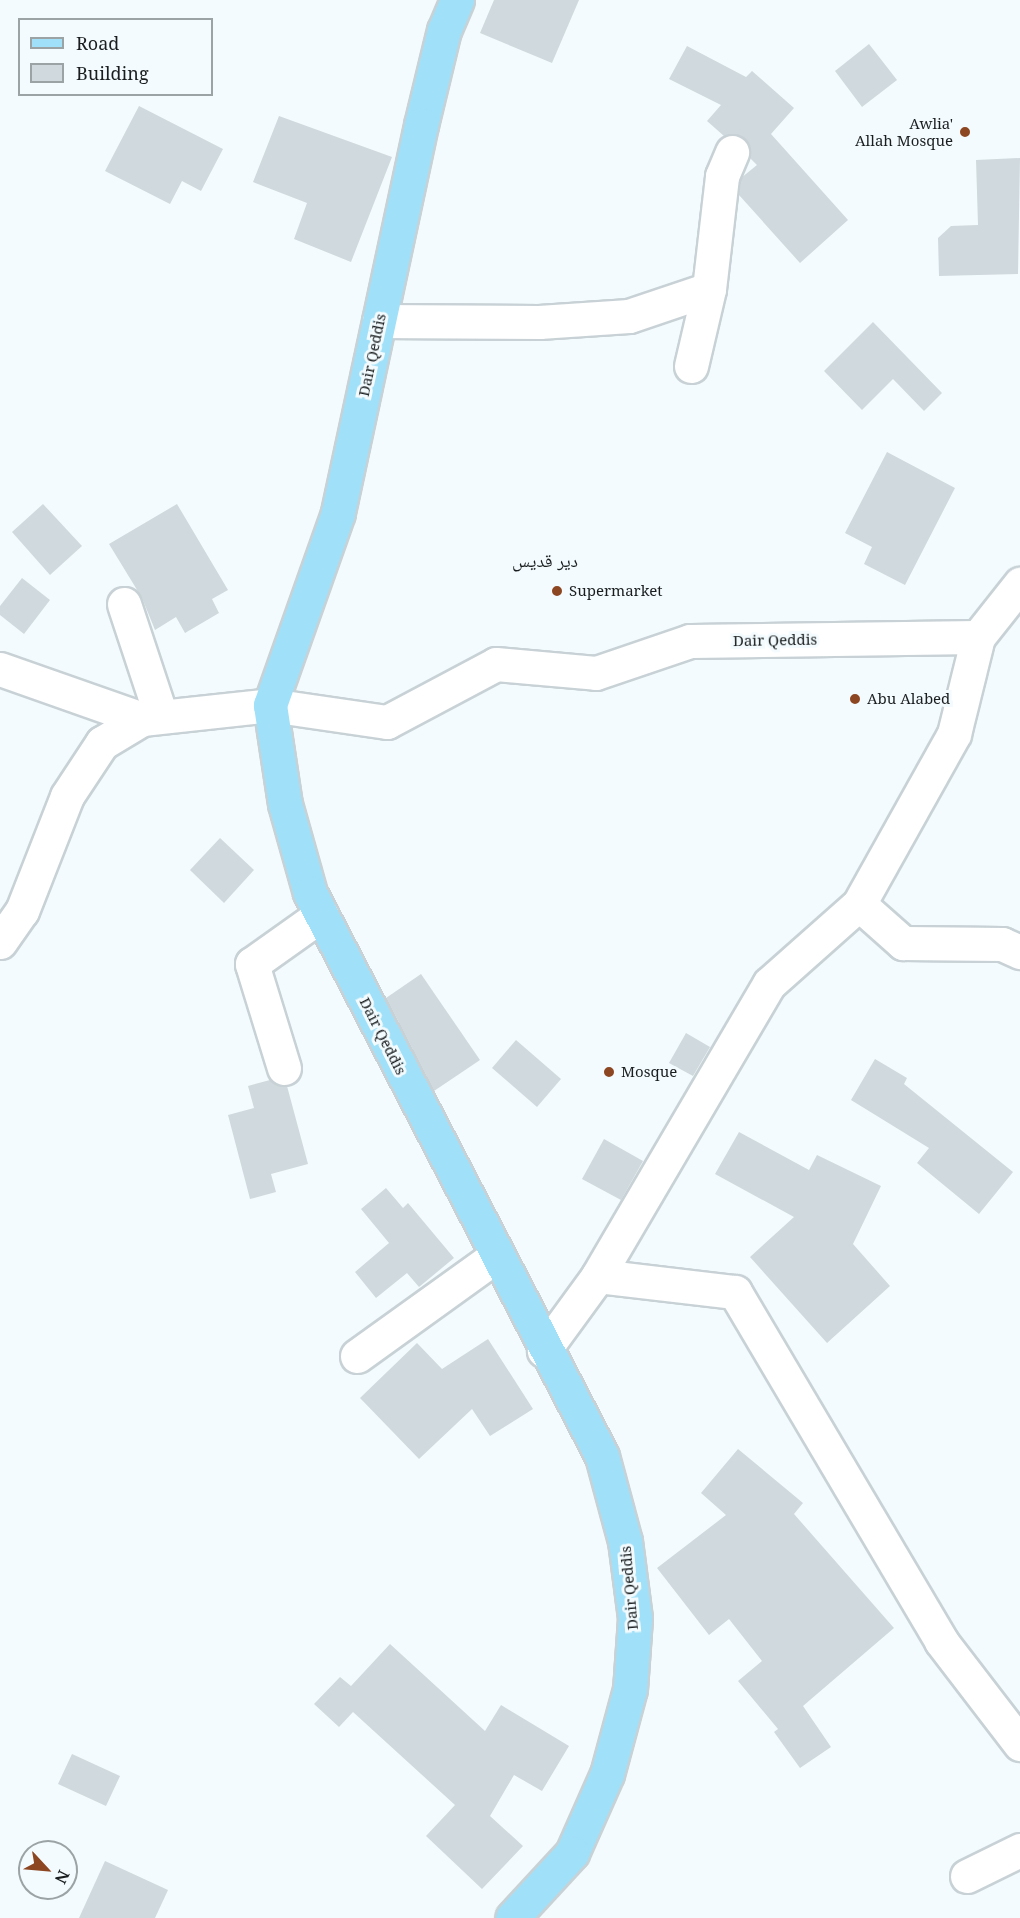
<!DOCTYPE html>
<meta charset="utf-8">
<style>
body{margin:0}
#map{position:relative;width:1020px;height:1918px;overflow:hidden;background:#f3fbfe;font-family:"Noto Serif","Noto Naskh Arabic",serif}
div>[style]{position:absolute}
.building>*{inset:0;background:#d0d9dd}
.roads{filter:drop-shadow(2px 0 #c8d2d6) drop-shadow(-2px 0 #c8d2d6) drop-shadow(0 2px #c8d2d6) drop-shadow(0 -2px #c8d2d6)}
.minor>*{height:33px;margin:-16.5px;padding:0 16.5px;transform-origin:16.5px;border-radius:16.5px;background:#fff}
.major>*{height:33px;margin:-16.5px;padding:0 16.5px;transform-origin:16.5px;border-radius:16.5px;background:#a0e0f8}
.dots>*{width:16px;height:16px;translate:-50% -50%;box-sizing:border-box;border:3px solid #f3fbfe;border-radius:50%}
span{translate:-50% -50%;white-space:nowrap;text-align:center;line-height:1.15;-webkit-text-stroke:6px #f3fbfe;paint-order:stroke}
.poi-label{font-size:15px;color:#1a1e1f}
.right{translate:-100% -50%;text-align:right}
.left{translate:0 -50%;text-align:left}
.street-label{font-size:15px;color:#1a1e1f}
.quarter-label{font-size:18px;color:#1a1e1f}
.legend{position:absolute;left:18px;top:18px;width:195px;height:78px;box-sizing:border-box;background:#f3fbfe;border:2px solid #9ca3a5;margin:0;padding:8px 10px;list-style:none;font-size:18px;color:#1a1e1f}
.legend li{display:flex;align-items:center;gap:12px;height:30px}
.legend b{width:30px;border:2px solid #9ca3a5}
.north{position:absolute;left:18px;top:1840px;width:60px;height:60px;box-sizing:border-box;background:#f3fbfe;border:2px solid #9ca3a5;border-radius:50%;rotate:116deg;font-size:16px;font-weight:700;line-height:24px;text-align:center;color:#1a1e1f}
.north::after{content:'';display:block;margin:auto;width:21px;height:27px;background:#8d4622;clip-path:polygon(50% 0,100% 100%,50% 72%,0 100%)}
</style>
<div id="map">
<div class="building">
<div style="clip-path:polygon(494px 0,579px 0,552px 63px,480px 33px)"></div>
<div style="clip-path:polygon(869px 44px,897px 80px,862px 107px,835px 71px)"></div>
<div style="clip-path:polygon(687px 46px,746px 77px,752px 71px,794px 108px,771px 134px,848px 220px,800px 263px,739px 195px,741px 178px,757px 165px,750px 158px,747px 141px,739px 135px,724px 136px,707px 121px,721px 105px,669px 79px)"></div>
<div style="clip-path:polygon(139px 106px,223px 149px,201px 191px,182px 181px,170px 204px,105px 171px)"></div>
<div style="clip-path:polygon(279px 116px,392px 157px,351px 262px,294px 239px,307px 203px,253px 182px)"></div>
<div style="clip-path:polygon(1020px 158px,1018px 274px,939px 276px,938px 238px,951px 226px,978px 225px,976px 160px)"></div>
<div style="clip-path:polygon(873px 322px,942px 393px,924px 411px,893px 379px,862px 410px,824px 371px)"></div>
<div style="clip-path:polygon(887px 452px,955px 488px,905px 585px,864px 564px,872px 547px,845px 533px)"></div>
<div style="clip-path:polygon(43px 504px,82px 546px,50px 575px,12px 532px)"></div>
<div style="clip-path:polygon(177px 504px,228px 590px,212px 599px,219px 613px,185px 633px,176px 617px,155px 630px,142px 598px,109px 544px)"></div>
<div style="clip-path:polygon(22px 578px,50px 600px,24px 634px,0 615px,0 606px)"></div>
<div style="clip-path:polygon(220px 838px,254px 870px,224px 903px,190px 870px)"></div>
<div style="clip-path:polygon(421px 974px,480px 1060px,434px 1091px,386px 998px)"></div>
<div style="clip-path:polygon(686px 1033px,710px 1047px,693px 1076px,669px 1063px)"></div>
<div style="clip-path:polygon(516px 1040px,561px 1079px,537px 1107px,492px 1068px)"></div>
<div style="clip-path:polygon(875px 1059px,907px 1078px,904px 1084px,1013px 1172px,979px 1214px,917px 1163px,929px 1148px,851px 1100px)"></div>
<div style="clip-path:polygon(270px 1080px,287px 1086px,308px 1164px,271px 1174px,276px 1192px,250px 1199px,228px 1115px,254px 1108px,248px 1086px)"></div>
<div style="clip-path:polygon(739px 1132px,809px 1170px,817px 1155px,881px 1186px,853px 1244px,890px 1286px,827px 1343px,750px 1257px,794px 1217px,715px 1174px)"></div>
<div style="clip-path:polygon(604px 1139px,643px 1161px,621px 1200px,582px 1179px)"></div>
<div style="clip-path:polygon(386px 1188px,403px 1208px,408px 1203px,454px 1258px,419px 1287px,407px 1273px,376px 1298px,355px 1272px,389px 1243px,361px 1209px)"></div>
<div style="clip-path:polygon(488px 1339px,533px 1409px,490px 1436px,472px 1409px,419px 1459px,360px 1398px,417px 1343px,442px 1369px)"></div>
<div style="clip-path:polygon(738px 1449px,803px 1503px,794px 1514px,894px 1628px,803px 1706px,831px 1747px,800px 1768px,774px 1732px,778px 1729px,738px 1681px,762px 1661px,729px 1619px,709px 1635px,657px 1568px,726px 1515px,701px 1493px)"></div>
<div style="clip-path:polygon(390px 1644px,485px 1731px,501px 1705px,569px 1746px,542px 1791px,514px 1775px,490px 1816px,523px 1846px,482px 1889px,426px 1836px,455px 1805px,353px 1712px,339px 1727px,314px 1704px,340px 1677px,351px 1686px)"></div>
<div style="clip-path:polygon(72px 1754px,120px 1776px,106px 1806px,58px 1784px)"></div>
<div style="clip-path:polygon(105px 1861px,168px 1890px,155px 1918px,79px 1918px)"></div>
</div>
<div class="roads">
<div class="minor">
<div style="left:379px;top:321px;width:160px;rotate:0.4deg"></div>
<div style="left:539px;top:322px;width:90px;rotate:-3.8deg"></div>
<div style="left:629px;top:316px;width:84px;rotate:-18.6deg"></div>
<div style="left:691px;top:366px;width:79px;rotate:-76.8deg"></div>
<div style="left:709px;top:289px;width:114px;rotate:-83.4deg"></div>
<div style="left:722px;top:176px;width:26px;rotate:-67deg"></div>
<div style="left:124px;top:604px;width:118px;rotate:71.7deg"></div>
<div style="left:978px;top:637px;width:68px;rotate:-51.6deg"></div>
<div style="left:0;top:669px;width:151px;rotate:19.4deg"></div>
<div style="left:142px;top:719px;width:129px;rotate:-6.2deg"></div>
<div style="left:270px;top:705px;width:118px;rotate:8.3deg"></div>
<div style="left:387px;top:722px;width:123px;rotate:-28deg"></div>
<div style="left:496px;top:664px;width:100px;rotate:5.1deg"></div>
<div style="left:596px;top:673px;width:99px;rotate:-18.8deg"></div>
<div style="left:690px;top:641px;width:288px;rotate:-0.8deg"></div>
<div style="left:978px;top:637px;width:100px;rotate:103.9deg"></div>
<div style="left:954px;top:734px;width:195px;rotate:119.2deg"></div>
<div style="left:859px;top:904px;width:120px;rotate:138.4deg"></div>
<div style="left:769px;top:984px;width:338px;rotate:120.4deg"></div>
<div style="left:598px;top:1276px;width:92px;rotate:126.1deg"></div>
<div style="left:859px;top:904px;width:59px;rotate:41.6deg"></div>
<div style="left:903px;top:943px;width:99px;rotate:0.6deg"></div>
<div style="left:1002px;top:944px;width:20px;rotate:24deg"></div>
<div style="left:0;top:942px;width:38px;rotate:-55deg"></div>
<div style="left:22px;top:911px;width:123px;rotate:-68.6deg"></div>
<div style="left:67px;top:796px;width:64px;rotate:-56.6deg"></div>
<div style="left:102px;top:743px;width:47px;rotate:-31deg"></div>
<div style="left:284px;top:1068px;width:109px;rotate:-107.1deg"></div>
<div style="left:252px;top:964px;width:85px;rotate:-35.4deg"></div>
<div style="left:598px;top:1276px;width:138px;rotate:6.7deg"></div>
<div style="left:735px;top:1292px;width:405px;rotate:59.4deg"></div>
<div style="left:941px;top:1641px;width:130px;rotate:52.5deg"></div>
<div style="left:357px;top:1356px;width:171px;rotate:-35.7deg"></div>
<div style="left:967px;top:1876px;width:59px;rotate:-26.1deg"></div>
</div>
<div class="major">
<div style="left:457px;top:0;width:33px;rotate:113deg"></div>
<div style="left:444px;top:30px;width:98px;rotate:103.6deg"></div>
<div style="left:421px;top:125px;width:397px;rotate:102.1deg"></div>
<div style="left:338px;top:513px;width:204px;rotate:109.5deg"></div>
<div style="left:270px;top:705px;width:100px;rotate:81.4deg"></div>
<div style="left:285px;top:804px;width:92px;rotate:74.3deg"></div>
<div style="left:310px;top:893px;width:634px;rotate:62.59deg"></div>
<div style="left:602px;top:1456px;width:88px;rotate:74.9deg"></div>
<div style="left:625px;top:1541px;width:78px;rotate:82.6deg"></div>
<div style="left:635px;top:1618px;width:71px;rotate:94deg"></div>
<div style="left:630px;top:1689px;width:88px;rotate:105.1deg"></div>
<div style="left:607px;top:1774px;width:86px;rotate:113.9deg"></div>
<div style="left:572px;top:1853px;width:88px;rotate:132.7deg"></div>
</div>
</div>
<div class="dots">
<div style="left:965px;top:132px;background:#8d4622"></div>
<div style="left:557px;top:591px;background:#8d4622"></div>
<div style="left:855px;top:699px;background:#8d4622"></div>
<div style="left:609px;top:1072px;background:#8d4622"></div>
</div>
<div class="poi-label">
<span class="right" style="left:953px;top:132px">Awlia'<br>Allah Mosque</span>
<span class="left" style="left:569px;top:591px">Supermarket</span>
<span class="left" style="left:867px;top:699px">Abu Alabed</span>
<span class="left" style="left:621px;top:1072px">Mosque</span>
</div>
<div class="street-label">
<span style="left:372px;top:355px;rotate:-78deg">Dair Qeddis</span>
<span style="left:775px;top:640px;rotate:-1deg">Dair Qeddis</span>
<span style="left:383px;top:1036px;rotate:63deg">Dair Qeddis</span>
<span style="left:629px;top:1588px;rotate:-95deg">Dair Qeddis</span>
</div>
<div class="quarter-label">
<span style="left:545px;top:560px">دير قديس</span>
</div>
<ul class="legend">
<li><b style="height:8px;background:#a0e0f8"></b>Road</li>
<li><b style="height:16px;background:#d0d9dd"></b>Building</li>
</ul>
<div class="north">N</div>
</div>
